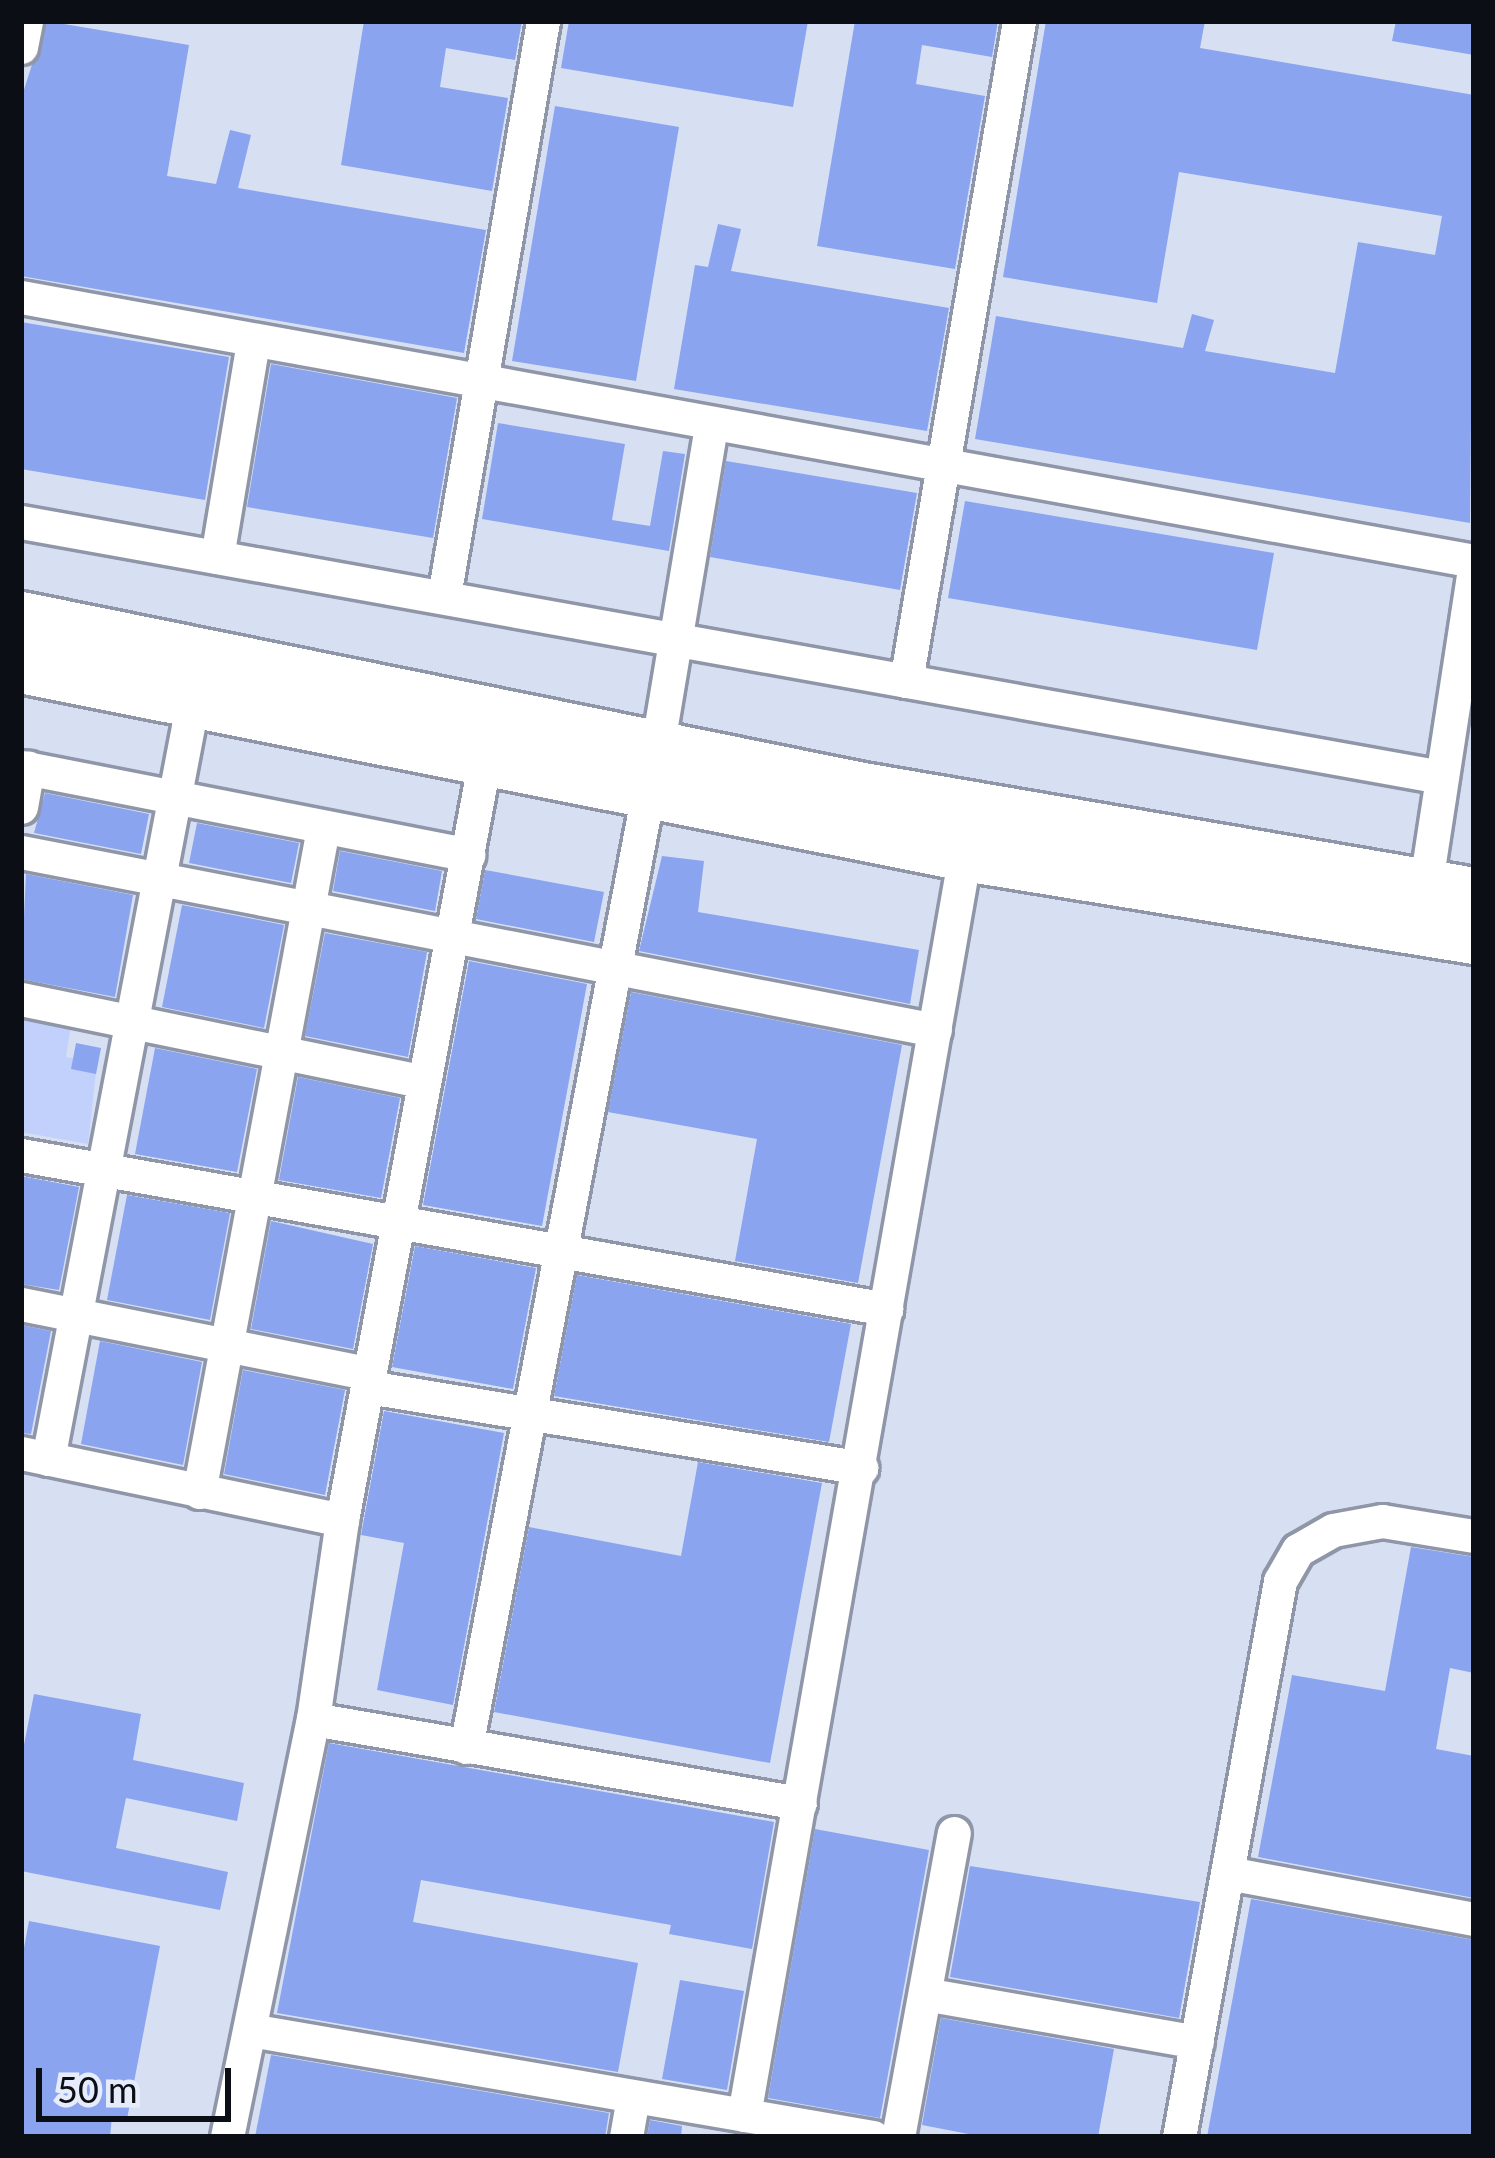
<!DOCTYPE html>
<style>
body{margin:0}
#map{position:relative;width:1495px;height:2158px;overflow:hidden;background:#d7dff3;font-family:Lato,sans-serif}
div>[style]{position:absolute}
.green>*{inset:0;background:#c1d1fb}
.building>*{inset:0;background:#8aa4ef}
.roads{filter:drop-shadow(3px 0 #8f96a8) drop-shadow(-3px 0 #8f96a8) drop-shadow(0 3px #8f96a8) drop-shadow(0 -3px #8f96a8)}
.minor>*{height:33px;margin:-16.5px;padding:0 16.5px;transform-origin:16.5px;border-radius:16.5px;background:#fff}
.trunk>*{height:54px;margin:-27px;padding:0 27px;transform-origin:27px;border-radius:27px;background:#fff}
span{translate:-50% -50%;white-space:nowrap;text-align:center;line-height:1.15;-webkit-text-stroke:10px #e6ecfc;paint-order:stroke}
.frame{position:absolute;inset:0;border:24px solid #0b0e14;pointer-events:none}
.scale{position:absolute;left:36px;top:2068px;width:195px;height:54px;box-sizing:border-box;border:6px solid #0b0e14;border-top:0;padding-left:15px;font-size:36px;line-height:42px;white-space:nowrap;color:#0b0e14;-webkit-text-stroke:9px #e6ecfc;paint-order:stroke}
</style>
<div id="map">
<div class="green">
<div style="clip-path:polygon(21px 1016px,71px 1025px,66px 1057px,97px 1062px,88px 1144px,21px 1132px)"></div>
</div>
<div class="building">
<div style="clip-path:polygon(46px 21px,189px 45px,167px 176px,216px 184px,230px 130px,251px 135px,238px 188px,486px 230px,464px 353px,21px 276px,21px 99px)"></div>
<div style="clip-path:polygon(364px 21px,522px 21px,515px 60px,446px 48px,440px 87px,508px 98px,492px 191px,341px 165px)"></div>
<div style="clip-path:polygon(569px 21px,808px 21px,793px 107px,561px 68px)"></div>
<div style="clip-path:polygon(855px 21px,998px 21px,992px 57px,922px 45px,916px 84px,985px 96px,955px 269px,817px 246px)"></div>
<div style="clip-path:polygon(1046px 21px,1205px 21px,1200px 48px,1474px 95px,1470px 523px,975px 439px,996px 316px,1183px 348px,1192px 314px,1214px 320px,1205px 351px,1335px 373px,1358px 242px,1435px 255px,1442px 216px,1179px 172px,1157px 303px,1003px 277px)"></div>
<div style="clip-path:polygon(1396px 21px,1474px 21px,1474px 55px,1392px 41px)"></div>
<div style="clip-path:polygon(555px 106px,679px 127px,636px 381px,512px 361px)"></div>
<div style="clip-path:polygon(718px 224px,741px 229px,731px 271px,949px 308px,927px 431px,674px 389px,695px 265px,708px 267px)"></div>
<div style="clip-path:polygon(21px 322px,229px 357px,205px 500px,21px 469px)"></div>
<div style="clip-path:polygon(271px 364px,457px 398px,433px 538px,247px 507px)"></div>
<div style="clip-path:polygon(498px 423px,625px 444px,612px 520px,650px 526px,663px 451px,685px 454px,669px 551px,482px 519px)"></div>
<div style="clip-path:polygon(726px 461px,917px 493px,900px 590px,710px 557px)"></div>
<div style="clip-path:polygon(965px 501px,1274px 553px,1257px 650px,948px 598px)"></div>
<div style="clip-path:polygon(45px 793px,149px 814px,141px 854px,34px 833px)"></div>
<div style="clip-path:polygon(197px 823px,299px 843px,291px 883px,189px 863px)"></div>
<div style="clip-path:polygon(340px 851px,442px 871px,435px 911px,333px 891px)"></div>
<div style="clip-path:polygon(662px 856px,704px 861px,698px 912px,919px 950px,910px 1004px,639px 951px)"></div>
<div style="clip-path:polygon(485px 870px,604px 892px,594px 942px,476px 919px)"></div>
<div style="clip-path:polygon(26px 874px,133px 895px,115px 997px,21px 979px)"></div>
<div style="clip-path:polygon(182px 905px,284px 925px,264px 1028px,162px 1007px)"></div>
<div style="clip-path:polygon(325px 933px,427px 952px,408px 1057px,305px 1036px)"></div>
<div style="clip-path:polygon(469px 961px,587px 984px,542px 1226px,423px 1205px)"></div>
<div style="clip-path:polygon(631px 992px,902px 1045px,858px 1283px,735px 1261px,757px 1139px,608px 1112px)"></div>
<div style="clip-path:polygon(76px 1043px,101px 1048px,96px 1074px,71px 1069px)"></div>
<div style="clip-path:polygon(155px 1048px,257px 1069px,237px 1172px,135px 1154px)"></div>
<div style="clip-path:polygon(298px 1077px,400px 1098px,381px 1198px,279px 1180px)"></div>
<div style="clip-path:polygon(21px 1176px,79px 1187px,59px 1290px,21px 1284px)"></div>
<div style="clip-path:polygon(127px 1195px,230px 1213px,210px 1320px,107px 1300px)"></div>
<div style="clip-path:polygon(271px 1221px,373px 1244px,353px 1349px,251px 1329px)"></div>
<div style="clip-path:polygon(415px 1246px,536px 1268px,513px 1389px,392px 1367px)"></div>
<div style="clip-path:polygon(577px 1275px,851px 1324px,829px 1442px,554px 1396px)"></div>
<div style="clip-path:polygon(21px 1325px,51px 1331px,31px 1434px,21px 1433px)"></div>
<div style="clip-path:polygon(100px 1341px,202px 1362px,183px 1465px,81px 1444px)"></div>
<div style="clip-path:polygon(243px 1370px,345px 1390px,325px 1495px,224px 1474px)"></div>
<div style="clip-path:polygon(384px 1411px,504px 1433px,453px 1705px,377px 1690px,404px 1543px,361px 1535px)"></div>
<div style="clip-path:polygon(698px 1462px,822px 1483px,770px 1763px,494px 1712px,529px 1527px,681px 1556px)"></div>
<div style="clip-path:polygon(1411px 1547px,1474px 1557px,1474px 1673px,1450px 1668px,1436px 1749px,1474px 1756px,1474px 1898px,1258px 1857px,1292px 1675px,1385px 1691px)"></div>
<div style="clip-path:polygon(34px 1694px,141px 1714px,133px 1760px,244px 1783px,237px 1821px,126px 1798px,116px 1848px,228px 1872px,220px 1910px,21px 1871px,21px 1760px)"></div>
<div style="clip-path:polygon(329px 1743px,774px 1822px,752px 1949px,669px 1934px,671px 1925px,421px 1880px,413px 1922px,638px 1963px,618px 2072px,277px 2013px)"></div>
<div style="clip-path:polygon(815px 1829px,929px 1850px,880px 2118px,768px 2098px)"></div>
<div style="clip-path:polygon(970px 1866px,1200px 1902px,1179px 2018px,950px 1977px)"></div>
<div style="clip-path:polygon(1251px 1899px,1474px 1940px,1474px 2137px,1207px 2137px)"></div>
<div style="clip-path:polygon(29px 1921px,160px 1946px,127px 2119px,112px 2116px,110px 2137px,21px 2137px,21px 1964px)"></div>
<div style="clip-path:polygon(680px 1980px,744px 1991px,727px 2090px,662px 2079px)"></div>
<div style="clip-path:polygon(941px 2018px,1114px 2049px,1098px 2137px,984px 2137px,922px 2125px)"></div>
<div style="clip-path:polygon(271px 2055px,609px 2113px,605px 2137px,255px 2137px)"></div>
<div style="clip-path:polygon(650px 2120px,682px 2126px,681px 2137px,647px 2137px)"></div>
</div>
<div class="roads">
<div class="minor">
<div style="left:21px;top:47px;width:26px;rotate:-79deg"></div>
<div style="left:21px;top:297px;width:1477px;rotate:10.3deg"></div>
<div style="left:21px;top:522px;width:1443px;rotate:10.18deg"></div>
<div style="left:217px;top:557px;width:218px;rotate:-80.5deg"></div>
<div style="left:444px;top:596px;width:583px;rotate:-80.23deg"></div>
<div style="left:906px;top:681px;width:670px;rotate:-80.28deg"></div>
<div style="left:657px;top:749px;width:328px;rotate:-80.5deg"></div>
<div style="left:21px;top:767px;width:456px;rotate:11.1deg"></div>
<div style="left:21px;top:807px;width:40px;rotate:-80deg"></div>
<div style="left:21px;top:852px;width:931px;rotate:11.02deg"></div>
<div style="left:1425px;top:889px;width:323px;rotate:-81.3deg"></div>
<div style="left:21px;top:999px;width:411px;rotate:11.6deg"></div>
<div style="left:21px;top:1155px;width:879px;rotate:10.09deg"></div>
<div style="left:21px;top:1304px;width:356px;rotate:11.3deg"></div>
<div style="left:368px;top:1387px;width:500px;rotate:9.3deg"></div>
<div style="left:21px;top:1453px;width:328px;rotate:11.8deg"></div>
<div style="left:48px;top:1459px;width:773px;rotate:-79.18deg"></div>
<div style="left:199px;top:1492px;width:675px;rotate:-79.42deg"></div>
<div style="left:313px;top:1719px;width:494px;rotate:9.8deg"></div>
<div style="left:466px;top:1747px;width:971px;rotate:-79.2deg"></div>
<div style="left:1228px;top:1873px;width:250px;rotate:10.6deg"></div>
<div style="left:925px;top:1994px;width:276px;rotate:10deg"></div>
<div style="left:250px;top:2030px;width:632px;rotate:9.75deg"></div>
<div style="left:744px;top:2115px;width:1280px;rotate:-80.06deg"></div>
<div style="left:227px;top:2137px;width:427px;rotate:-78.4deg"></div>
<div style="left:313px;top:1719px;width:201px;rotate:-81.7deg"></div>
<div style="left:342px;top:1520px;width:774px;rotate:-79.36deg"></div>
<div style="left:626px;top:2137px;width:41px;rotate:-80.1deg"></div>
<div style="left:898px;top:2137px;width:309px;rotate:-79.6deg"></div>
<div style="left:1179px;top:2137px;width:565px;rotate:-79.7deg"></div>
<div style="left:1280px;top:1581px;width:36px;rotate:-60deg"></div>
<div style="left:1298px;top:1550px;width:40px;rotate:-29.7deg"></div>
<div style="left:1333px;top:1530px;width:50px;rotate:-10.4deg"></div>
<div style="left:1382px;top:1521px;width:93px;rotate:9.3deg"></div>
</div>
<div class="trunk">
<div style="left:21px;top:619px;width:853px;rotate:11.49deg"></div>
<div style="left:857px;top:789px;width:626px;rotate:9.75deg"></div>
<div style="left:21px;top:666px;width:963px;rotate:11.26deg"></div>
<div style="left:965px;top:854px;width:516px;rotate:9.26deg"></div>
</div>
</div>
<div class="frame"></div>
<div class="scale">50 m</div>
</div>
